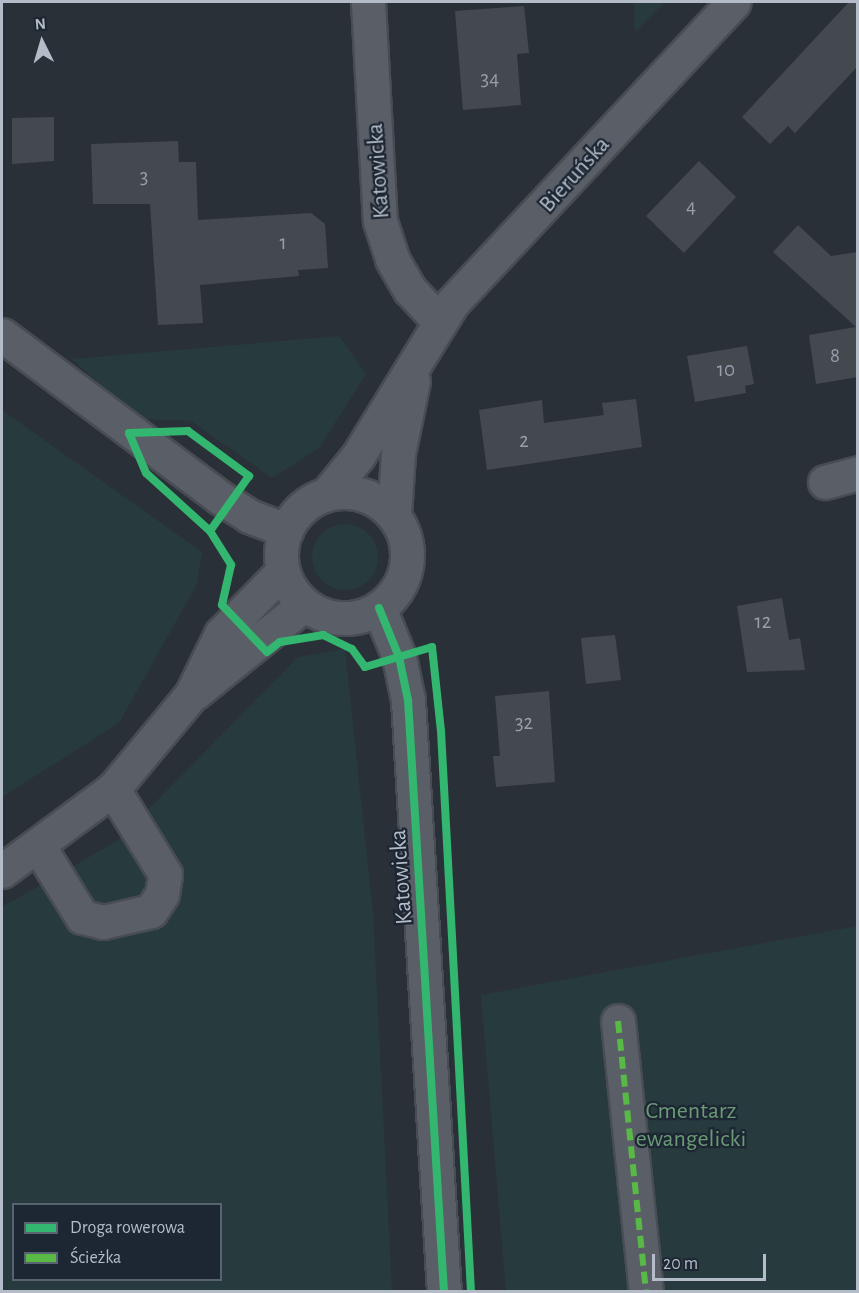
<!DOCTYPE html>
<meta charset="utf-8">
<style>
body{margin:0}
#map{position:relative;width:859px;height:1293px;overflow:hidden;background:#2a3038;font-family:"Alegreya Sans",sans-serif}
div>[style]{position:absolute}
.green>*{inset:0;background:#273a3e}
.round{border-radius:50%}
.building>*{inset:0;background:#444950}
.roads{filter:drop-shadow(2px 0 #484c53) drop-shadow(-2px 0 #484c53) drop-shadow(0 2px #484c53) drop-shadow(0 -2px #484c53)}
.minor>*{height:33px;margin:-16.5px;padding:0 16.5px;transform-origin:16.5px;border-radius:16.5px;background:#5a5e66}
.minor>.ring{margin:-16.5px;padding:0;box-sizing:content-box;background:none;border:33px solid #5a5e66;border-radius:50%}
.quiet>*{height:6px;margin-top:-3px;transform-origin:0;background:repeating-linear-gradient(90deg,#58b947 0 12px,transparent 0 18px)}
.cycleway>*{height:8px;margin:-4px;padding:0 4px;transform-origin:4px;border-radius:4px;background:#33b770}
span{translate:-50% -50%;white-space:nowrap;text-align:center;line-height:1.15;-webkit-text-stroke:4.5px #1d2633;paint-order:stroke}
.number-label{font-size:21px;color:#989fab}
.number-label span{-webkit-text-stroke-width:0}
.street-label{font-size:24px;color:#b4bcc9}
.park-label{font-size:24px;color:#6b9a76}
.frame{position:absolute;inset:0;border:3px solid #b4bcc9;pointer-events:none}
.legend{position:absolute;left:12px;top:1203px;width:210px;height:78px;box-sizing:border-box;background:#1d2633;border:2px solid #59626f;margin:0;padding:8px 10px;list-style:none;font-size:18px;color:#b4bcc9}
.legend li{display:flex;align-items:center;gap:12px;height:30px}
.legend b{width:30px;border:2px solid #59626f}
.north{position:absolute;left:12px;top:12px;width:60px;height:60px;-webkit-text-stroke:4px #1d2633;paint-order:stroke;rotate:355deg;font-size:16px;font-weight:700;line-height:24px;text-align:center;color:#b4bcc9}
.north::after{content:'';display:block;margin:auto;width:21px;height:27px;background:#b4bcc9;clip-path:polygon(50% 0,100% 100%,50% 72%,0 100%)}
.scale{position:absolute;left:652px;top:1254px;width:114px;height:27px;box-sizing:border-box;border:3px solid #b4bcc9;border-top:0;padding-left:8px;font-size:18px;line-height:21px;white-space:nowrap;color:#b4bcc9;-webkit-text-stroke:4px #1d2633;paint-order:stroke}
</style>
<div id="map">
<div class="green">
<div style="clip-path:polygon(634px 2px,665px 2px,635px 32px)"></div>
<div style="clip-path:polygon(339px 336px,366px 374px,319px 448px,272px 478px,191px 421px,139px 419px,72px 359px)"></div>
<div style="clip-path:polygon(2px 410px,202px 552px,197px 584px,119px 723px,2px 797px)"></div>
<div class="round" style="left:312px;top:524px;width:66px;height:66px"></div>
<div style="clip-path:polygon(evenodd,345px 649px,373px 912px,392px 1291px,2px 1292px,2px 907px,117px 841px,298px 657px,345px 649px,14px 1204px,220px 1204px,220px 1280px,14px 1280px,14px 1204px)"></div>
<div style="clip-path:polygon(857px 926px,857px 1291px,506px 1291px,481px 995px)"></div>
</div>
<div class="building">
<div style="clip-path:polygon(849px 2px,858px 2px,858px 66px,795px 133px,788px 126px,770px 144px,742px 117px)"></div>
<div style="clip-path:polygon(524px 6px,529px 53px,517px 54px,521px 105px,463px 110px,455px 11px)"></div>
<div style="clip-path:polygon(54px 117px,54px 161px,12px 164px,12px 118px)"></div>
<div style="clip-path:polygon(178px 141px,179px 162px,196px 162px,198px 220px,311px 213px,325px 224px,328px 268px,298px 270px,299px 276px,200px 285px,203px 323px,158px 325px,150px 204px,93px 204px,91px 144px)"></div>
<div style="clip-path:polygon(699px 161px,736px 197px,684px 253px,646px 216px)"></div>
<div style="clip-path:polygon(798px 225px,831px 256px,858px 252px,858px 377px,816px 384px,809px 335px,856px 327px,773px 252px)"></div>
<div style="clip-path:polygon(747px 346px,754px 384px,745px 386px,746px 393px,695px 402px,687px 356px)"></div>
<div style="clip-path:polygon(636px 399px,642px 447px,487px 470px,479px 410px,542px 400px,544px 423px,604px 415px,602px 403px)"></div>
<div style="clip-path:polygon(782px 598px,789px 640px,800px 638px,805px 670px,747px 672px,737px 606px)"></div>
<div style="clip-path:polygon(615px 635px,621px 680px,586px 684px,581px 638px)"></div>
<div style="clip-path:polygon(549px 691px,555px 782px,496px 787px,493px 756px,500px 756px,495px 696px)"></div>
</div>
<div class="roads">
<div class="minor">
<div style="left:368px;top:2px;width:219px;rotate:86.9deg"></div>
<div style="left:380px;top:221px;width:40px;rotate:72deg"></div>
<div style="left:392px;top:259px;width:36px;rotate:60deg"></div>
<div style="left:410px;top:290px;width:44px;rotate:46.8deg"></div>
<div style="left:2px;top:335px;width:271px;rotate:36.7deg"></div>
<div style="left:219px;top:497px;width:36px;rotate:32deg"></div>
<div style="left:249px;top:516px;width:40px;rotate:21deg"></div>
<div style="left:825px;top:482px;width:34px;rotate:-15deg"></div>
<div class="ring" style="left:281px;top:492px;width:93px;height:93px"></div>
<div style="left:327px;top:494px;width:49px;rotate:-50.8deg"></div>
<div style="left:358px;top:456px;width:180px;rotate:-58.4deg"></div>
<div style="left:452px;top:303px;width:412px;rotate:-46.9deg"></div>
<div style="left:394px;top:516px;width:62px;rotate:-86.3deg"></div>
<div style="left:398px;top:454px;width:75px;rotate:-78.4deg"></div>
<div style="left:379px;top:608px;width:53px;rotate:67.8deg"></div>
<div style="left:399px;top:657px;width:44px;rotate:78.2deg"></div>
<div style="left:408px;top:700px;width:593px;rotate:86.52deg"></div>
<div style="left:196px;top:692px;width:139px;rotate:-38.9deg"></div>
<div style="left:39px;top:847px;width:82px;rotate:58.4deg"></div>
<div style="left:82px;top:917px;width:22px;rotate:13deg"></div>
<div style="left:103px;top:922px;width:49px;rotate:-12.9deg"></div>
<div style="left:151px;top:911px;width:20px;rotate:-57deg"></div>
<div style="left:162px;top:894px;width:20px;rotate:-81deg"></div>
<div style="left:165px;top:874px;width:100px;rotate:-121.5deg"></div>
<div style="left:2px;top:871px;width:138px;rotate:-36.5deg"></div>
<div style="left:113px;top:789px;width:122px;rotate:-50.3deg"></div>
<div style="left:191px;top:695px;width:68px;rotate:-63.8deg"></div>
<div style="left:221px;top:634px;width:88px;rotate:-45.5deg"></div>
<div style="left:618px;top:1021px;width:272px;rotate:84.1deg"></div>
</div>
</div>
<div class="quiet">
<div style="left:618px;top:1021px;width:272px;rotate:84.1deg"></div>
</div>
<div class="cycleway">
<div style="left:210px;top:531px;width:86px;rotate:-137.8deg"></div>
<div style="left:146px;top:473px;width:43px;rotate:-113deg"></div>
<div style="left:129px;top:433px;width:59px;rotate:-1.9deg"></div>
<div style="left:188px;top:431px;width:76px;rotate:36.4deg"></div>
<div style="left:249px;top:476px;width:67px;rotate:125.3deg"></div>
<div style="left:210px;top:531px;width:40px;rotate:58deg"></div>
<div style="left:231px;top:565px;width:41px;rotate:102.7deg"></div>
<div style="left:222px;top:605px;width:65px;rotate:46.2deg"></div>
<div style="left:267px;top:652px;width:16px;rotate:-38deg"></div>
<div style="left:280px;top:642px;width:44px;rotate:-9.2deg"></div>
<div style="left:323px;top:635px;width:32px;rotate:26deg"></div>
<div style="left:352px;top:649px;width:22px;rotate:54deg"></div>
<div style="left:365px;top:667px;width:70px;rotate:-16.6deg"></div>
<div style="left:432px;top:647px;width:84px;rotate:83.9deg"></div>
<div style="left:441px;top:731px;width:562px;rotate:86.94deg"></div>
<div style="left:379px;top:608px;width:53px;rotate:67.8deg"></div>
<div style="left:399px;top:657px;width:44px;rotate:78.2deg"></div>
<div style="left:408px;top:700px;width:593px;rotate:86.52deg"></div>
</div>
<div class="number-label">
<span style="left:490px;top:79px">34</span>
<span style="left:144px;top:177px">3</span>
<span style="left:691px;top:207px">4</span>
<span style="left:283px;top:243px">1</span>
<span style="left:835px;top:356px">8</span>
<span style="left:726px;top:370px">10</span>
<span style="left:524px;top:441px">2</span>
<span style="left:763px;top:622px">12</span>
<span style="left:524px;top:723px">32</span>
</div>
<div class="street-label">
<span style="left:379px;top:171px;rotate:-94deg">Katowicka</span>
<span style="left:575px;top:175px;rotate:-48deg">Bieruńska</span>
<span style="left:402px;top:877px;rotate:-94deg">Katowicka</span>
</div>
<div class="park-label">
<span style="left:691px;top:1126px">Cmentarz<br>ewangelicki</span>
</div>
<div class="frame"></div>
<ul class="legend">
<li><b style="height:8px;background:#33b770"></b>Droga rowerowa</li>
<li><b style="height:8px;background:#58b947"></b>Ścieżka</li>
</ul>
<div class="north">N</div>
<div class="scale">20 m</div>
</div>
